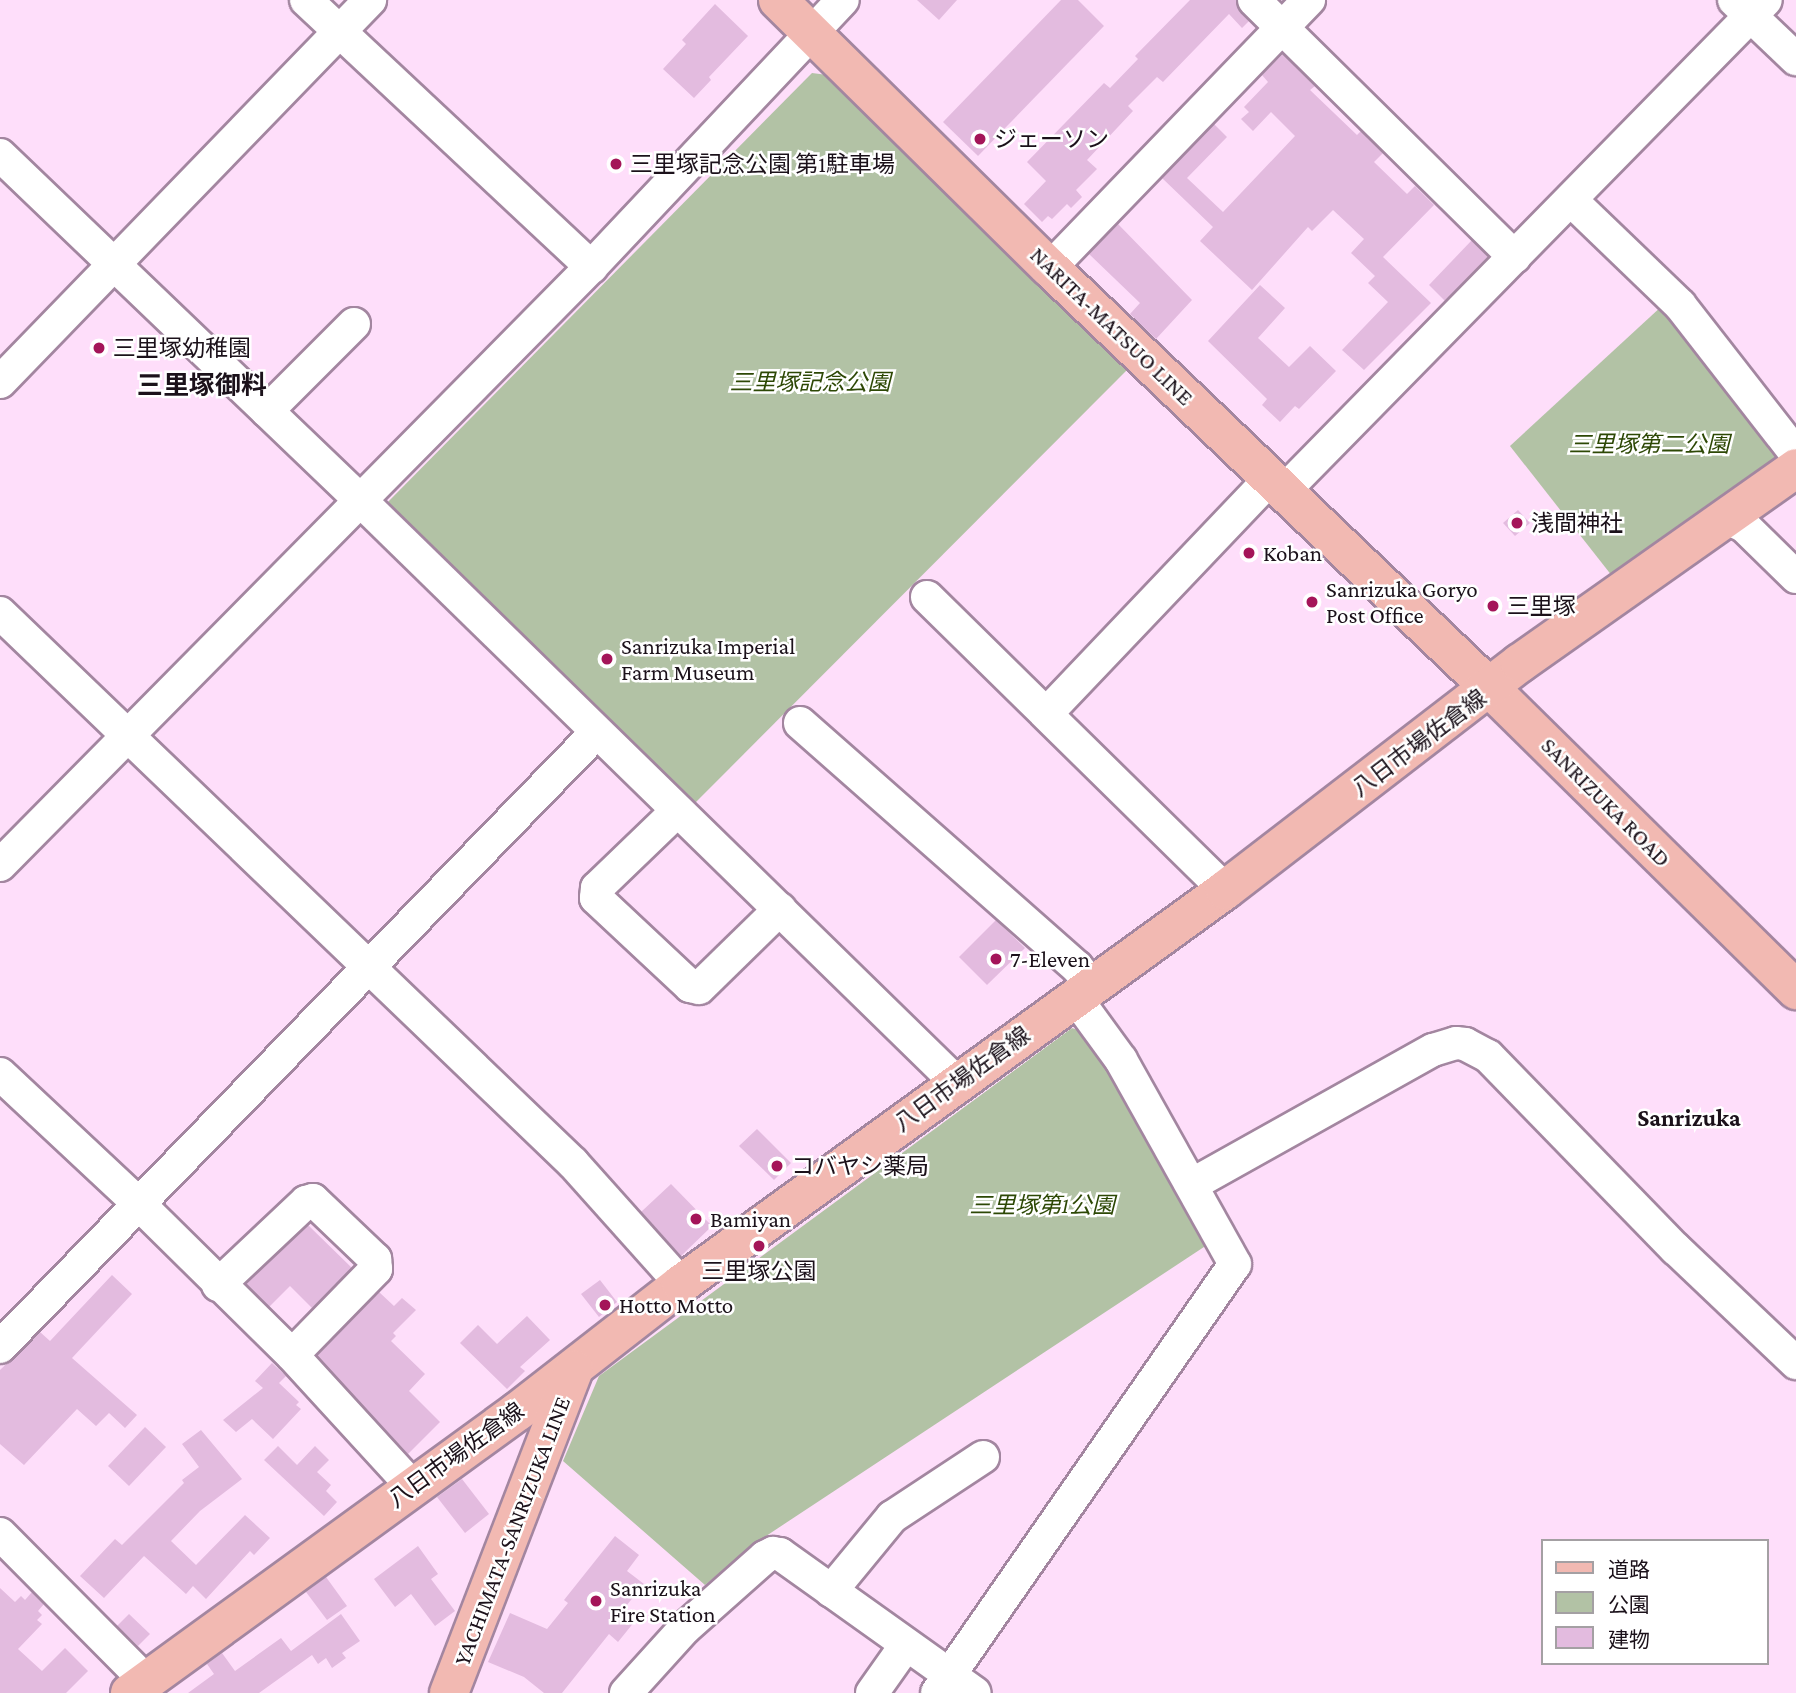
<!DOCTYPE html>
<meta charset="utf-8">
<style>
body{margin:0}
#map{position:relative;width:1796px;height:1693px;overflow:hidden;background:#fedefa;font-family:"Crimson Pro","Noto Sans JP",serif}
div>[style]{position:absolute}
.green>*{inset:0;background:#b2c2a5}
.building>*{inset:0;background:#e3bbdf}
.roads{filter:drop-shadow(2px 0 #a386a0) drop-shadow(-2px 0 #a386a0) drop-shadow(0 2px #a386a0) drop-shadow(0 -2px #a386a0)}
.minor>*{height:32px;margin:-16px;padding:0 16px;transform-origin:16px;border-radius:16px;background:#fff}
.major>*{height:38px;margin:-19px;padding:0 19px;transform-origin:19px;border-radius:19px;background:#f2b9b2}
.dots>*{width:19px;height:19px;translate:-50% -50%;box-sizing:border-box;border:4px solid #fff;border-radius:50%}
span{translate:-50% -50%;white-space:nowrap;text-align:center;line-height:1.15;-webkit-text-stroke:5px #fff;paint-order:stroke}
.poi-label{font-size:23px;color:#1b111a}
.left{translate:0 -50%;text-align:left}
.street-label{font-size:23px;color:#1b111a}
.park-label{font-size:23px;color:#2d4805;font-style:italic}
.neighbourhood-label{font-size:24px;color:#1b111a;font-weight:700}
.quarter-label{font-size:26px;color:#1b111a;font-weight:700}
.legend{position:absolute;left:1541px;top:1539px;width:228px;height:126px;box-sizing:border-box;background:#fff;border:2px solid #a4a0a3;margin:0;padding:9px 12px;list-style:none;font-size:21px;color:#1b111a}
.legend li{display:flex;align-items:center;gap:14px;height:35px}
.legend b{width:35px;border:2px solid #a4a0a3}
</style>
<div id="map">
<div class="green">
<div style="clip-path:polygon(812px 73px,835px 76px,1132px 365px,690px 808px,381px 509px)"></div>
<div style="clip-path:polygon(1663px 305px,1786px 460px,1616px 581px,1510px 446px)"></div>
<div style="clip-path:polygon(1072px 1028px,1084px 1032px,1210px 1243px,760px 1540px,705px 1585px,563px 1461px,599px 1376px)"></div>
</div>
<div class="building">
<div style="clip-path:polygon(917px 0,957px 0,939px 20px)"></div>
<div style="clip-path:polygon(1061px 0,1078px 0,1104px 26px,978px 156px,943px 122px)"></div>
<div style="clip-path:polygon(1190px 0,1236px 0,1241px 13px,1249px 21px,1242px 28px,1229px 14px,1163px 82px,1157px 77px,1128px 106px,1133px 111px,1087px 160px,1097px 169px,1076px 190px,1082px 197px,1071px 208px,1067px 204px,1052px 219px,1048px 216px,1042px 222px,1024px 204px,1046px 181px,1027px 162px,1104px 83px,1110px 88px,1138px 59px,1135px 56px)"></div>
<div style="clip-path:polygon(715px 4px,748px 36px,709px 77px,711px 80px,694px 98px,663px 69px,686px 44px,682px 40px)"></div>
<div style="clip-path:polygon(1283px 54px,1315px 86px,1310px 90px,1357px 135px,1361px 131px,1383px 153px,1374px 162px,1407px 194px,1415px 186px,1434px 205px,1383px 257px,1431px 303px,1364px 370px,1342px 350px,1388px 302px,1368px 283px,1375px 276px,1351px 253px,1364px 239px,1333px 210px,1312px 231px,1308px 227px,1252px 290px,1200px 241px,1213px 227px,1162px 178px,1214px 124px,1227px 137px,1187px 178px,1223px 212px,1295px 136px,1271px 112px,1253px 131px,1241px 119px,1249px 112px,1244px 107px,1268px 82px,1262px 75px)"></div>
<div style="clip-path:polygon(1118px 224px,1192px 300px,1156px 339px,1130px 314px,1140px 303px,1089px 254px)"></div>
<div style="clip-path:polygon(1472px 240px,1488px 257px,1445px 301px,1429px 285px)"></div>
<div style="clip-path:polygon(1260px 285px,1285px 308px,1258px 338px,1289px 367px,1310px 346px,1336px 371px,1299px 409px,1295px 406px,1280px 422px,1262px 405px,1267px 399px,1208px 341px)"></div>
<div style="clip-path:polygon(1518px 510px,1530px 523px,1515px 536px,1503px 523px)"></div>
<div style="clip-path:polygon(996px 920px,1025px 948px,987px 985px,959px 957px)"></div>
<div style="clip-path:polygon(757px 1129px,791px 1163px,774px 1180px,739px 1146px)"></div>
<div style="clip-path:polygon(671px 1184px,712px 1226px,681px 1256px,641px 1212px)"></div>
<div style="clip-path:polygon(308px 1225px,352px 1268px,312px 1308px,290px 1286px,269px 1307px,246px 1284px)"></div>
<div style="clip-path:polygon(112px 1275px,132px 1294px,72px 1358px,137px 1415px,125px 1428px,109px 1413px,96px 1426px,77px 1409px,24px 1465px,0 1444px,0 1370px,40px 1332px,50px 1341px)"></div>
<div style="clip-path:polygon(600px 1280px,617px 1302px,599px 1317px,581px 1294px)"></div>
<div style="clip-path:polygon(379px 1292px,394px 1306px,402px 1298px,416px 1310px,393px 1333px,396px 1336px,391px 1341px,425px 1374px,409px 1391px,440px 1422px,408px 1454px,317px 1356px)"></div>
<div style="clip-path:polygon(527px 1316px,550px 1340px,520px 1367px,525px 1371px,507px 1389px,460px 1343px,478px 1325px,497px 1344px)"></div>
<div style="clip-path:polygon(272px 1363px,286px 1376px,279px 1383px,299px 1402px,296px 1405px,301px 1409px,273px 1439px,252px 1419px,236px 1432px,223px 1420px,263px 1388px,255px 1381px)"></div>
<div style="clip-path:polygon(145px 1427px,166px 1447px,129px 1486px,108px 1466px)"></div>
<div style="clip-path:polygon(201px 1430px,242px 1479px,200px 1511px,171px 1541px,196px 1565px,245px 1515px,270px 1538px,254px 1555px,250px 1551px,206px 1599px,193px 1586px,186px 1594px,144px 1556px,104px 1598px,80px 1576px,115px 1539px,122px 1545px,184px 1483px,182px 1480px,199px 1467px,182px 1444px)"></div>
<div style="clip-path:polygon(278px 1446px,297px 1465px,315px 1446px,329px 1460px,317px 1472px,331px 1485px,326px 1491px,337px 1502px,324px 1516px,264px 1460px)"></div>
<div style="clip-path:polygon(462px 1479px,489px 1514px,465px 1533px,437px 1497px)"></div>
<div style="clip-path:polygon(615px 1536px,639px 1555px,627px 1571px,644px 1584px,622px 1611px,635px 1621px,618px 1642px,609px 1634px,562px 1693px,544px 1693px,524px 1677px,488px 1662px,510px 1613px,547px 1629px,568px 1603px,564px 1600px)"></div>
<div style="clip-path:polygon(418px 1546px,438px 1574px,431px 1579px,455px 1611px,435px 1626px,411px 1594px,395px 1607px,374px 1579px)"></div>
<div style="clip-path:polygon(326px 1577px,347px 1606px,327px 1620px,306px 1592px)"></div>
<div style="clip-path:polygon(0 1588px,15px 1602px,21px 1596px,25px 1600px,32px 1592px,44px 1604px,38px 1611px,42px 1615px,37px 1620px,42px 1624px,18px 1649px,42px 1671px,65px 1648px,88px 1671px,66px 1693px,0 1693px)"></div>
<div style="clip-path:polygon(129px 1614px,150px 1634px,138px 1646px,117px 1626px)"></div>
<div style="clip-path:polygon(341px 1614px,360px 1641px,342px 1653px,346px 1658px,332px 1668px,326px 1658px,318px 1664px,312px 1655px,259px 1693px,188px 1693px,214px 1674px,207px 1664px,222px 1653px,235px 1671px,281px 1638px,291px 1651px)"></div>
</div>
<div class="roads">
<div class="minor">
<div style="left:306px;top:0;width:391px;rotate:43.1deg"></div>
<div style="left:1254px;top:0;width:366px;rotate:44.6deg"></div>
<div style="left:1734px;top:0;width:86px;rotate:43.6deg"></div>
<div style="left:0;top:155px;width:500px;rotate:43.78deg"></div>
<div style="left:361px;top:501px;width:833px;rotate:44.32deg"></div>
<div style="left:1572px;top:201px;width:150px;rotate:43.9deg"></div>
<div style="left:1680px;top:305px;width:189px;rotate:52.1deg"></div>
<div style="left:1050px;top:268px;width:373px;rotate:-46deg"></div>
<div style="left:0;top:382px;width:532px;rotate:-45.91deg"></div>
<div style="left:267px;top:411px;width:123px;rotate:-45deg"></div>
<div style="left:1283px;top:492px;width:689px;rotate:-45.53deg"></div>
<div style="left:1726px;top:518px;width:20px;rotate:24deg"></div>
<div style="left:1744px;top:526px;width:73px;rotate:44.4deg"></div>
<div style="left:927px;top:597px;width:418px;rotate:44.5deg"></div>
<div style="left:0;top:613px;width:794px;rotate:43.83deg"></div>
<div style="left:573px;top:1163px;width:162px;rotate:48.2deg"></div>
<div style="left:1048px;top:712px;width:322px;rotate:-46.4deg"></div>
<div style="left:800px;top:723px;width:369px;rotate:41.4deg"></div>
<div style="left:1077px;top:967px;width:23px;rotate:52deg"></div>
<div style="left:677px;top:811px;width:111px;rotate:136.1deg"></div>
<div style="left:597px;top:888px;width:10px;rotate:96deg"></div>
<div style="left:596px;top:898px;width:129px;rotate:43.1deg"></div>
<div style="left:690px;top:986px;width:9px;rotate:13deg"></div>
<div style="left:699px;top:988px;width:113px;rotate:-44.3deg"></div>
<div style="left:0;top:865px;width:841px;rotate:-45.34deg"></div>
<div style="left:591px;top:267px;width:367px;rotate:-46.7deg"></div>
<div style="left:0;top:1074px;width:192px;rotate:43.1deg"></div>
<div style="left:140px;top:1205px;width:214px;rotate:44.6deg"></div>
<div style="left:292px;top:1355px;width:178px;rotate:47.5deg"></div>
<div style="left:1193px;top:1184px;width:275px;rotate:-29.2deg"></div>
<div style="left:1433px;top:1050px;width:24px;rotate:-17deg"></div>
<div style="left:1456px;top:1043px;width:9px;rotate:6deg"></div>
<div style="left:1465px;top:1044px;width:26px;rotate:28deg"></div>
<div style="left:1488px;top:1056px;width:269px;rotate:45.8deg"></div>
<div style="left:1676px;top:1249px;width:166px;rotate:43.5deg"></div>
<div style="left:218px;top:1285px;width:121px;rotate:-43.3deg"></div>
<div style="left:306px;top:1202px;width:7px;rotate:-16deg"></div>
<div style="left:313px;top:1200px;width:86px;rotate:43.6deg"></div>
<div style="left:375px;top:1259px;width:10px;rotate:84deg"></div>
<div style="left:376px;top:1269px;width:120px;rotate:134.3deg"></div>
<div style="left:0;top:1347px;width:857px;rotate:-45.85deg"></div>
<div style="left:0;top:1534px;width:207px;rotate:45.2deg"></div>
<div style="left:831px;top:1591px;width:96px;rotate:-50.5deg"></div>
<div style="left:892px;top:1517px;width:109px;rotate:-33.4deg"></div>
<div style="left:626px;top:1693px;width:88px;rotate:-47.8deg"></div>
<div style="left:685px;top:1628px;width:107px;rotate:-41.6deg"></div>
<div style="left:765px;top:1557px;width:9px;rotate:-27deg"></div>
<div style="left:773px;top:1553px;width:7px;rotate:8deg"></div>
<div style="left:780px;top:1554px;width:239px;rotate:35.5deg"></div>
<div style="left:872px;top:1693px;width:59px;rotate:-54.7deg"></div>
<div style="left:937px;top:1693px;width:522px;rotate:-55.21deg"></div>
<div style="left:1235px;top:1264px;width:234px;rotate:-119.2deg"></div>
<div style="left:1121px;top:1060px;width:78px;rotate:-126.1deg"></div>
</div>
<div class="major">
<div style="left:778px;top:0;width:382px;rotate:44.6deg"></div>
<div style="left:1050px;top:268px;width:610px;rotate:43.67deg"></div>
<div style="left:1491px;top:689px;width:429px;rotate:44.6deg"></div>
<div style="left:130px;top:1693px;width:480px;rotate:-36deg"></div>
<div style="left:518px;top:1411px;width:207px;rotate:-37.9deg"></div>
<div style="left:681px;top:1284px;width:672px;rotate:-35.91deg"></div>
<div style="left:1225px;top:890px;width:372px;rotate:-37.6deg"></div>
<div style="left:1520px;top:663px;width:338px;rotate:-35.2deg"></div>
<div style="left:449px;top:1693px;width:347px;rotate:-68.9deg"></div>
</div>
</div>
<div class="dots">
<div style="left:980px;top:139px;background:#a41559"></div>
<div style="left:616px;top:164px;background:#a41559"></div>
<div style="left:99px;top:348px;background:#a41559"></div>
<div style="left:1517px;top:523px;background:#a41559"></div>
<div style="left:1249px;top:553px;background:#a41559"></div>
<div style="left:1312px;top:602px;background:#a41559"></div>
<div style="left:1493px;top:606px;background:#a41559"></div>
<div style="left:607px;top:659px;background:#a41559"></div>
<div style="left:996px;top:959px;background:#a41559"></div>
<div style="left:777px;top:1166px;background:#a41559"></div>
<div style="left:696px;top:1219px;background:#a41559"></div>
<div style="left:759px;top:1246px;background:#a41559"></div>
<div style="left:605px;top:1305px;background:#a41559"></div>
<div style="left:596px;top:1601px;background:#a41559"></div>
</div>
<div class="poi-label">
<span class="left" style="left:994px;top:139px">ジェーソン</span>
<span class="left" style="left:630px;top:164px">三里塚記念公園 第1駐車場</span>
<span class="left" style="left:113px;top:348px">三里塚幼稚園</span>
<span class="left" style="left:1531px;top:523px">浅間神社</span>
<span class="left" style="left:1263px;top:553px">Koban</span>
<span class="left" style="left:1326px;top:602px">Sanrizuka Goryo<br>Post Office</span>
<span class="left" style="left:1507px;top:606px">三里塚</span>
<span class="left" style="left:621px;top:659px">Sanrizuka Imperial<br>Farm Museum</span>
<span class="left" style="left:1010px;top:959px">7-Eleven</span>
<span class="left" style="left:791px;top:1166px">コバヤシ薬局</span>
<span class="left" style="left:710px;top:1219px">Bamiyan</span>
<span style="left:759px;top:1271px">三里塚公園</span>
<span class="left" style="left:619px;top:1305px">Hotto Motto</span>
<span class="left" style="left:610px;top:1601px">Sanrizuka<br>Fire Station</span>
</div>
<div class="street-label">
<span style="left:1112px;top:326px;rotate:44deg">NARITA-MATSUO LINE</span>
<span style="left:1419px;top:743px;rotate:-37deg">八日市場佐倉線</span>
<span style="left:1606px;top:802px;rotate:45deg">SANRIZUKA ROAD</span>
<span style="left:962px;top:1079px;rotate:-36deg">八日市場佐倉線</span>
<span style="left:456px;top:1455px;rotate:-36deg">八日市場佐倉線</span>
<span style="left:512px;top:1531px;rotate:-69deg">YACHIMATA-SANRIZUKA LINE</span>
</div>
<div class="park-label">
<span style="left:810px;top:382px">三里塚記念公園</span>
<span style="left:1649px;top:444px">三里塚第二公園</span>
<span style="left:1042px;top:1205px">三里塚第1公園</span>
</div>
<div class="neighbourhood-label">
<span style="left:1689px;top:1118px">Sanrizuka</span>
</div>
<div class="quarter-label">
<span style="left:202px;top:386px">三里塚御料</span>
</div>
<ul class="legend">
<li><b style="height:9px;background:#f2b9b2"></b>道路</li>
<li><b style="height:19px;background:#b2c2a5"></b>公園</li>
<li><b style="height:19px;background:#e3bbdf"></b>建物</li>
</ul>
</div>
